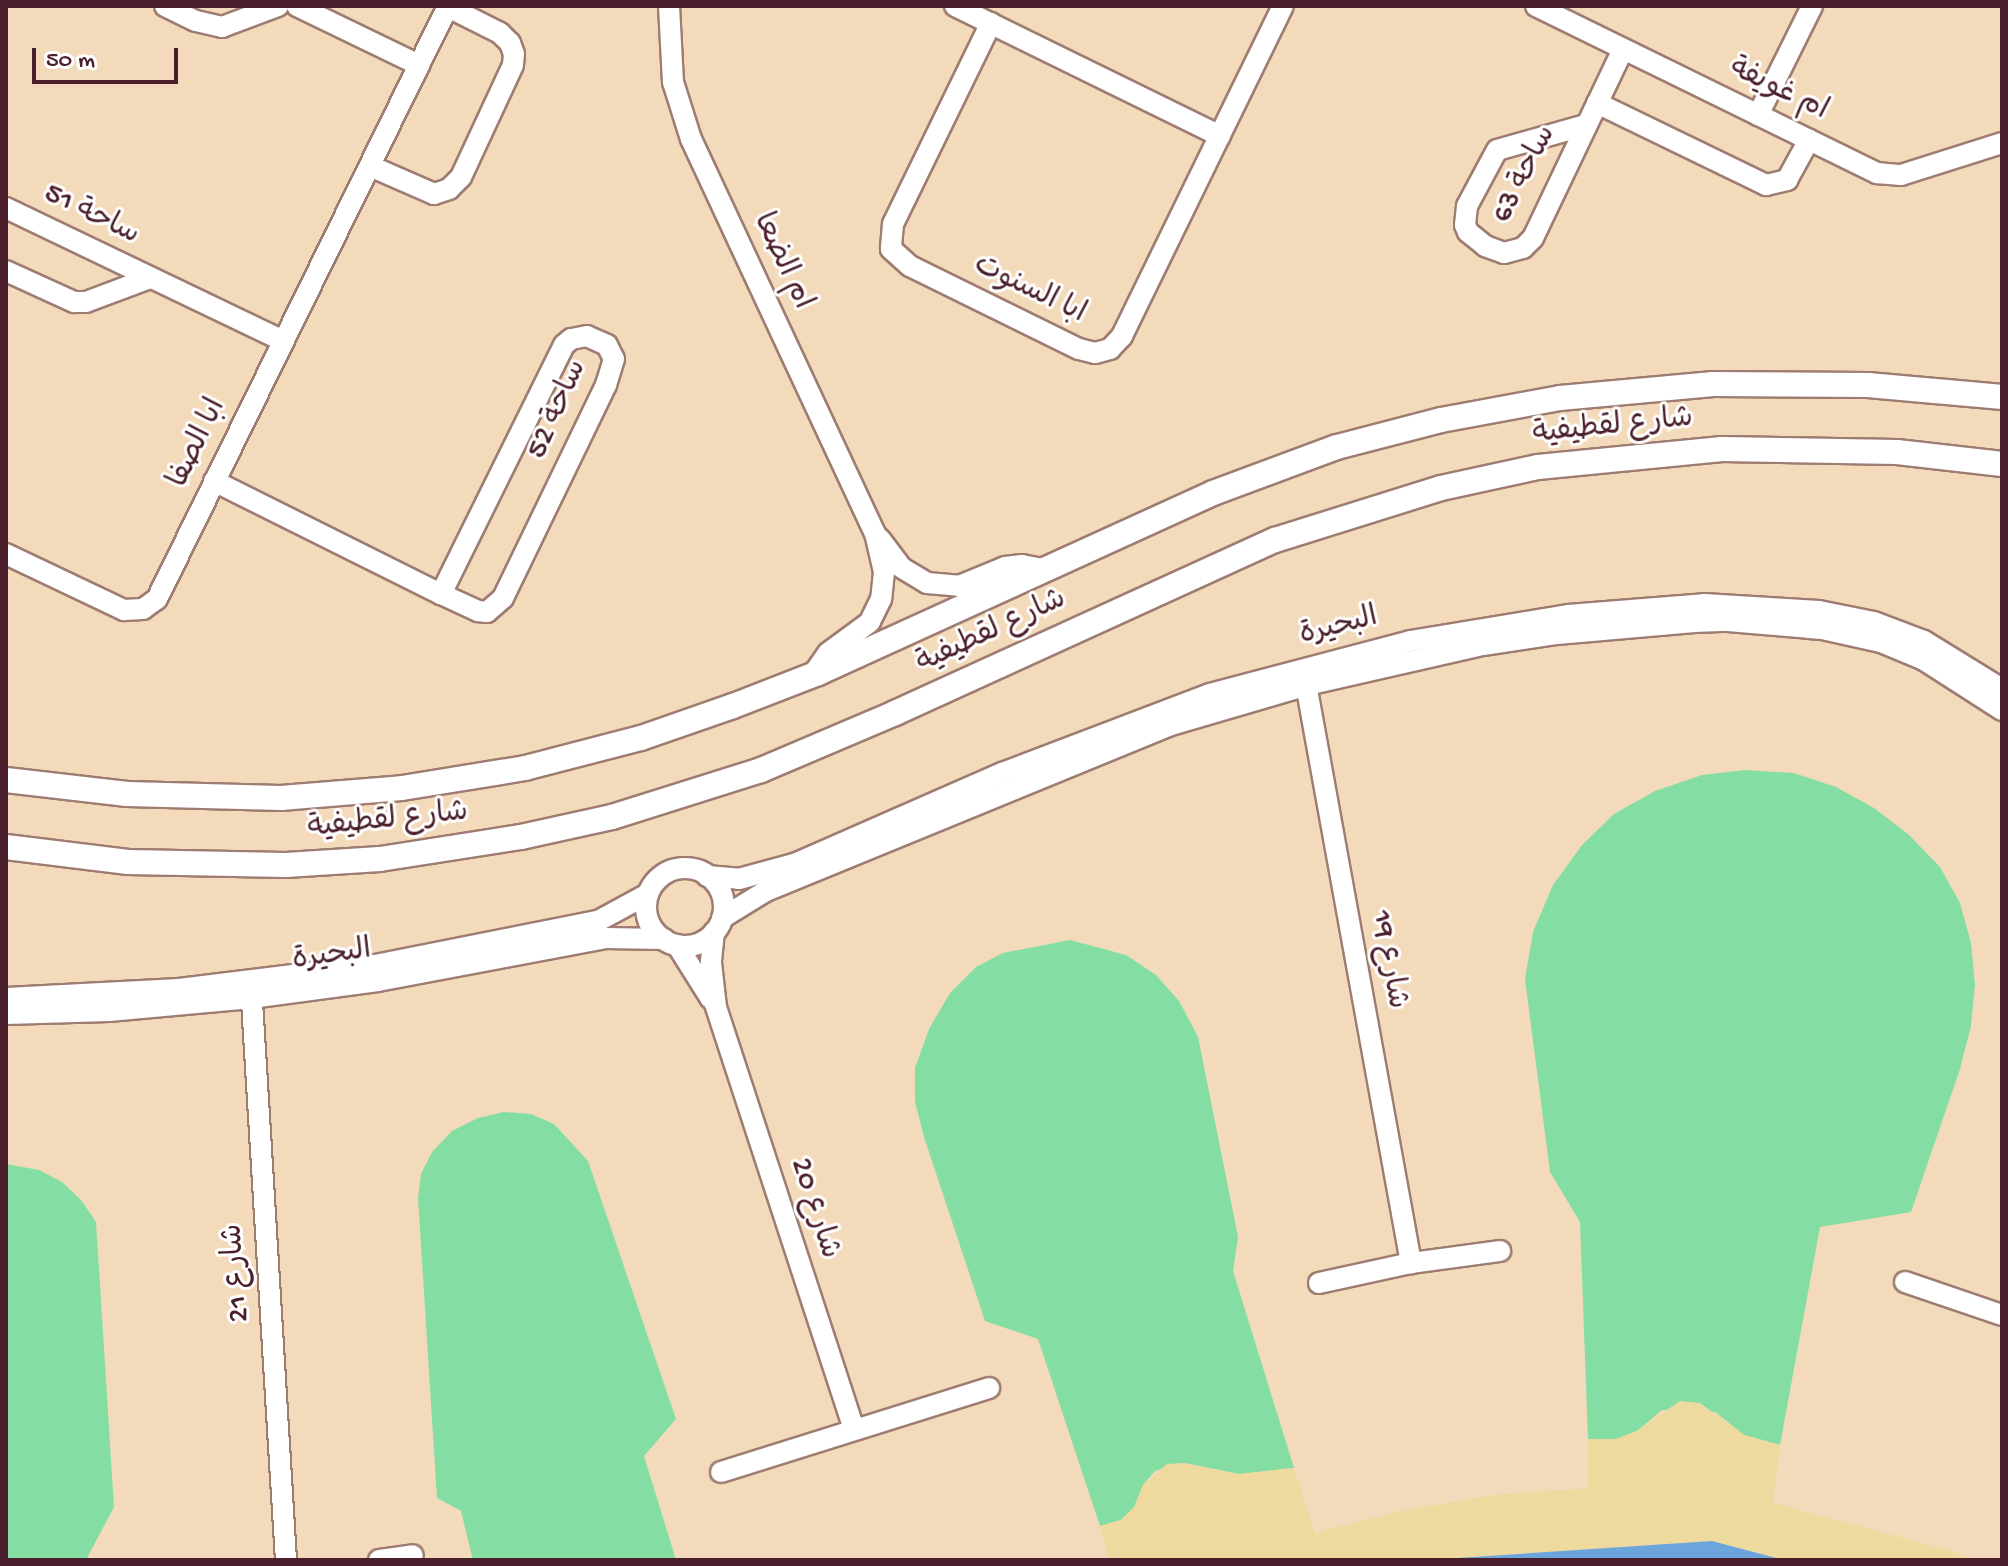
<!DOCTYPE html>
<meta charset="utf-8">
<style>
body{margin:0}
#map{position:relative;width:2008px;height:1566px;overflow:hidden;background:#f3daba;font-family:"Gochi Hand","Playpen Sans Arabic",sans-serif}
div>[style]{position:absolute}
.green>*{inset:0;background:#84dea4}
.sand>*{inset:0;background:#eeda9e}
.water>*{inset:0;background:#6ca5db}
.roads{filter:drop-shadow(2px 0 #9e7c72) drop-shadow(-2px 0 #9e7c72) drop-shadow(0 2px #9e7c72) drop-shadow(0 -2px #9e7c72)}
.minor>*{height:20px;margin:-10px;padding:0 10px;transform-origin:10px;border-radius:10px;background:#fff}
.minor>.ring{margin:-10px;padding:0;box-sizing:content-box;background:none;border:20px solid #fff;border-radius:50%}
.tertiary>*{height:24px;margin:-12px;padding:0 12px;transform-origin:12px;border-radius:12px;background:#fff}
span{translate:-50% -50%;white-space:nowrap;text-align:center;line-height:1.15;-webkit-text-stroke:6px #fff;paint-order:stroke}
.street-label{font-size:30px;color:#4a1f2b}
.frame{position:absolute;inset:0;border:8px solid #4a1f2b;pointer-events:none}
.scale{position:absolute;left:32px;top:48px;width:146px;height:36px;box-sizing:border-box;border:4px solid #4a1f2b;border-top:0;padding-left:10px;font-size:24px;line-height:28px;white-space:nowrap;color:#4a1f2b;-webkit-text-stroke:6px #fff;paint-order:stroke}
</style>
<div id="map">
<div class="green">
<div style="clip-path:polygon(1745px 770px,1794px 773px,1836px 787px,1874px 808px,1908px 834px,1940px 867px,1960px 903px,1971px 943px,1975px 985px,1971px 1026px,1960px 1069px,1911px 1212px,1820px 1227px,1780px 1445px,1744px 1435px,1715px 1412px,1662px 1410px,1637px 1431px,1616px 1439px,1588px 1439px,1580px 1222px,1550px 1172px,1525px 979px,1533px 932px,1553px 885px,1582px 845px,1614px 814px,1655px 791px,1702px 775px)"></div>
<div style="clip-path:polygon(1070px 940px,1126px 955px,1156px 975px,1179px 1001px,1198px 1037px,1238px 1237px,1233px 1271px,1294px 1468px,1239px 1474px,1184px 1463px,1155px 1471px,1143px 1485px,1134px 1507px,1121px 1520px,1100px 1526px,1038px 1339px,985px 1321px,924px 1137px,915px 1102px,915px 1068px,929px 1029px,950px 993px,976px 967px,1003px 953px)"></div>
<div style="clip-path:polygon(504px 1112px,531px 1114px,554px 1124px,588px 1161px,676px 1419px,644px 1456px,676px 1560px,473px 1560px,461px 1511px,437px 1498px,418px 1198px,421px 1174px,432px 1152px,452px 1131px,478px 1118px)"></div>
<div style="clip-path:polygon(6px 1164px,39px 1170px,62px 1182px,81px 1200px,96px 1222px,114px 1507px,86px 1560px,6px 1560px)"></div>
</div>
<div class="sand">
<div style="clip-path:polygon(1680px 1401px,1700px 1403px,1744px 1435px,1780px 1445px,1773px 1503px,1948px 1550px,1971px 1560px,1784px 1560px,1712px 1541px,1426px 1560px,1110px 1560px,1100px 1526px,1121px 1520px,1134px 1507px,1143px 1485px,1167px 1464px,1184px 1463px,1239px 1474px,1294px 1468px,1315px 1533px,1402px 1511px,1495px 1495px,1588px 1488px,1588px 1439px,1617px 1439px,1637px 1431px)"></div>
</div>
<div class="water">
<div style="clip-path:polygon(1712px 1541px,1784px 1560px,1426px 1560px,1427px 1560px)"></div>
</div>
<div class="roads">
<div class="minor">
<div style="left:165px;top:6px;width:34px;rotate:26deg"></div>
<div style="left:196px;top:21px;width:27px;rotate:13deg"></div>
<div style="left:222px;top:27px;width:60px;rotate:-20.6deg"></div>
<div style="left:297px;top:6px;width:136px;rotate:25.8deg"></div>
<div style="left:669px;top:6px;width:76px;rotate:87deg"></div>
<div style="left:673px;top:82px;width:60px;rotate:72.5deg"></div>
<div style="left:691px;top:139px;width:435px;rotate:65deg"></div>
<div style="left:875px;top:533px;width:40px;rotate:77deg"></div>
<div style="left:884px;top:572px;width:27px;rotate:96deg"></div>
<div style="left:881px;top:599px;width:25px;rotate:116deg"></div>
<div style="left:870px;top:622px;width:52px;rotate:143.6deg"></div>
<div style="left:828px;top:653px;width:28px;rotate:125deg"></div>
<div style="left:955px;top:6px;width:295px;rotate:26.1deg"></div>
<div style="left:1536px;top:6px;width:380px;rotate:26.1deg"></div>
<div style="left:1877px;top:173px;width:24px;rotate:5deg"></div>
<div style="left:1901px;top:175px;width:106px;rotate:-17.6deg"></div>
<div style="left:991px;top:23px;width:224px;rotate:116deg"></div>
<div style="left:893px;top:224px;width:25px;rotate:95deg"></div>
<div style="left:891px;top:249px;width:25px;rotate:42deg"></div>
<div style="left:910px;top:266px;width:188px;rotate:26.2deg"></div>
<div style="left:1079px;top:349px;width:16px;rotate:14deg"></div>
<div style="left:1095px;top:353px;width:16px;rotate:-15deg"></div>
<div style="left:1110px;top:349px;width:18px;rotate:-47deg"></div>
<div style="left:1122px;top:336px;width:367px;rotate:-64deg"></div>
<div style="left:1597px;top:103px;width:188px;rotate:25.9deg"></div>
<div style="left:1766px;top:185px;width:22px;rotate:-13deg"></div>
<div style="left:1787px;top:180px;width:46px;rotate:-61.2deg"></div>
<div style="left:1758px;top:115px;width:122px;rotate:-63.6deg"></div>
<div style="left:1586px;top:125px;width:92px;rotate:164.3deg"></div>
<div style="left:1497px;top:150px;width:64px;rotate:118.2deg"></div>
<div style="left:1467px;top:206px;width:19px;rotate:96deg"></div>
<div style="left:1465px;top:225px;width:8px;rotate:67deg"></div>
<div style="left:1468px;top:232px;width:22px;rotate:39deg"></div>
<div style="left:1485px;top:246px;width:20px;rotate:20deg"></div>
<div style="left:1504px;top:253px;width:20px;rotate:-15deg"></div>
<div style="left:1523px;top:248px;width:14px;rotate:-45deg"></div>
<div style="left:1533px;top:238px;width:209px;rotate:-64.5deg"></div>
<div style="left:370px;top:166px;width:70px;rotate:23.6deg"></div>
<div style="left:434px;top:194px;width:16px;rotate:-18deg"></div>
<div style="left:449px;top:189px;width:17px;rotate:-45deg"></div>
<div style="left:461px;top:177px;width:123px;rotate:-65.1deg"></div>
<div style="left:513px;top:65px;width:11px;rotate:-85deg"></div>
<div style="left:514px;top:54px;width:12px;rotate:-110deg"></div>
<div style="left:510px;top:43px;width:14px;rotate:-135deg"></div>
<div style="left:500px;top:33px;width:58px;rotate:-153.4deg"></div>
<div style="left:6px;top:208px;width:307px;rotate:25.6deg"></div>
<div style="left:6px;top:271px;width:75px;rotate:24.5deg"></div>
<div style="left:74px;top:302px;width:12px"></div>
<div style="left:86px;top:302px;width:68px;rotate:-20.6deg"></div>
<div style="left:214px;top:481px;width:254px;rotate:26.5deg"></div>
<div style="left:441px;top:594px;width:41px;rotate:24.7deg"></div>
<div style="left:478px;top:611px;width:9px;rotate:6deg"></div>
<div style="left:487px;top:612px;width:21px;rotate:-41deg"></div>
<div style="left:503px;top:598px;width:237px;rotate:-64.2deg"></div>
<div style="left:606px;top:385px;width:27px;rotate:-73deg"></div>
<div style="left:614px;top:359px;width:16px;rotate:-117deg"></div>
<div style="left:607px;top:345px;width:22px;rotate:-156deg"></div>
<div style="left:587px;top:336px;width:16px;rotate:169deg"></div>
<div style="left:571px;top:339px;width:9px;rotate:139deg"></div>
<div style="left:564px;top:345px;width:278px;rotate:116.3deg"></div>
<div style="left:880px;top:539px;width:36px;rotate:53deg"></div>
<div style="left:902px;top:568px;width:29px;rotate:31deg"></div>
<div style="left:927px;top:583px;width:32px;rotate:5deg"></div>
<div style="left:959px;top:586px;width:50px;rotate:-22.4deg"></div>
<div style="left:1005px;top:567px;width:17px;rotate:-7deg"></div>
<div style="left:1022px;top:565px;width:21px;rotate:11deg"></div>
<div style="left:6px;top:554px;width:131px;rotate:25.4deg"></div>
<div style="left:124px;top:610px;width:19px;rotate:-3deg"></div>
<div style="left:143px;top:609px;width:17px;rotate:-36deg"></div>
<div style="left:157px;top:599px;width:661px;rotate:-63.86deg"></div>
<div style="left:1304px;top:673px;width:600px;rotate:79.72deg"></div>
<div class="ring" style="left:646px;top:868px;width:58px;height:58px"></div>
<div style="left:707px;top:876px;width:32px;rotate:5deg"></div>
<div style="left:739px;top:879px;width:60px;rotate:-15.4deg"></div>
<div style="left:797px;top:863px;width:224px;rotate:-23.7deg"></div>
<div style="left:1002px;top:773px;width:222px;rotate:-20.8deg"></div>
<div style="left:1210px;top:694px;width:207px;rotate:-14.8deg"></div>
<div style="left:1410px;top:641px;width:160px;rotate:-9.3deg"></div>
<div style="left:1568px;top:615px;width:136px;rotate:-4.6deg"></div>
<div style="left:1704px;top:604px;width:115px;rotate:3.5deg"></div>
<div style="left:1819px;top:611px;width:56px;rotate:11.3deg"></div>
<div style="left:1874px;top:622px;width:53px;rotate:20.8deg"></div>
<div style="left:1924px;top:641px;width:92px;rotate:31.6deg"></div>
<div style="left:722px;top:918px;width:52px;rotate:-31.5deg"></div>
<div style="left:766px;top:891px;width:435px;rotate:-22.3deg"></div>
<div style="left:1168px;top:726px;width:145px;rotate:-16.4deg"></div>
<div style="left:1307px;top:685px;width:180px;rotate:-12.8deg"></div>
<div style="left:1483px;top:645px;width:75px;rotate:-8.5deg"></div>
<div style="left:1557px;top:634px;width:138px;rotate:-5deg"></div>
<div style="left:1694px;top:622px;width:34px;rotate:-2deg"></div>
<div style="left:1728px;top:621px;width:94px;rotate:4.9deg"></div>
<div style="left:1822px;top:629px;width:60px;rotate:12.4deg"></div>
<div style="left:1881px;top:642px;width:47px;rotate:22.7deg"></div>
<div style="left:1924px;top:660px;width:93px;rotate:32.7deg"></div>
<div style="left:714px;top:932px;width:31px;rotate:96deg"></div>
<div style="left:711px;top:963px;width:44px;rotate:83.5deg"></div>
<div style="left:716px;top:1007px;width:444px;rotate:71.9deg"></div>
<div style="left:677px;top:945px;width:64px;rotate:57.8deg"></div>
<div style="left:251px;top:985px;width:576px;rotate:86.52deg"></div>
<div style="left:6px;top:998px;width:173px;rotate:-3deg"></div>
<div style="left:179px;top:989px;width:197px;rotate:-7deg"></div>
<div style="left:375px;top:965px;width:227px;rotate:-11.2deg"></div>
<div style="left:598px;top:921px;width:57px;rotate:-28.4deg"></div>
<div style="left:6px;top:1014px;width:103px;rotate:-1.7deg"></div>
<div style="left:109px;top:1011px;width:143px;rotate:-5.2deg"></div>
<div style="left:251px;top:998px;width:128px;rotate:-7.6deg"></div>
<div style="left:378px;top:981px;width:231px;rotate:-10.7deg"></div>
<div style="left:605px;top:938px;width:59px;rotate:1deg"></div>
<div style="left:1905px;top:1282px;width:102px;rotate:18.8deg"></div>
<div style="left:1319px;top:1283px;width:94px;rotate:-12.3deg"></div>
<div style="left:1411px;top:1263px;width:90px;rotate:-7.7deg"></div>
<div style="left:721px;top:1472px;width:281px;rotate:-17.4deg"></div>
<div style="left:379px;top:1560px;width:34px;rotate:-8deg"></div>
</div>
<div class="tertiary">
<div style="left:6px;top:780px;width:122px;rotate:6.6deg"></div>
<div style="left:127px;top:794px;width:154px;rotate:1.5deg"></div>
<div style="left:281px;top:798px;width:121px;rotate:-4.7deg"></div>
<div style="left:402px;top:788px;width:125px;rotate:-9.2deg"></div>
<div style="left:525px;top:768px;width:120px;rotate:-14.5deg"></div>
<div style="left:641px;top:738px;width:97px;rotate:-19.2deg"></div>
<div style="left:733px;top:706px;width:91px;rotate:-21.2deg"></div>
<div style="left:818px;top:673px;width:434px;rotate:-24.5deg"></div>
<div style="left:1213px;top:493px;width:132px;rotate:-20.4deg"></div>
<div style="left:1337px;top:447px;width:107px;rotate:-14.6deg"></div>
<div style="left:1441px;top:420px;width:121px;rotate:-10.5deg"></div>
<div style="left:1560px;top:398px;width:154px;rotate:-5.2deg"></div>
<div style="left:1713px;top:384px;width:155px;rotate:0.4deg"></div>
<div style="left:1868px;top:385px;width:135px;rotate:5.1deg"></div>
<div style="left:6px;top:847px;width:123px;rotate:7deg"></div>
<div style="left:128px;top:862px;width:158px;rotate:1.1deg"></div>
<div style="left:286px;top:865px;width:94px;rotate:-3.7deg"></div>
<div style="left:380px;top:859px;width:143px;rotate:-8.9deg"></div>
<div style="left:521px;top:837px;width:93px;rotate:-12.4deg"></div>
<div style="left:612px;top:817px;width:156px;rotate:-17.5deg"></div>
<div style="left:761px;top:770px;width:146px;rotate:-23deg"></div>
<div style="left:895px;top:713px;width:418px;rotate:-24.5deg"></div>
<div style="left:1275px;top:540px;width:174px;rotate:-17.4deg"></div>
<div style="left:1441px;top:488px;width:99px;rotate:-12.2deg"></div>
<div style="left:1538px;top:467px;width:185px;rotate:-5.6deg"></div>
<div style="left:1722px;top:449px;width:175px;rotate:1deg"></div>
<div style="left:1897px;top:452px;width:106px;rotate:6.5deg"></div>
</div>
</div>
<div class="street-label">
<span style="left:1778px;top:91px;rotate:26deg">ام غويفة</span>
<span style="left:1526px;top:175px;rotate:-63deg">ساحة 63</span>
<span style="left:91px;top:216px;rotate:26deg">ساحة 51</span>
<span style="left:781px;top:262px;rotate:65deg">ام الضعا</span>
<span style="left:1029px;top:291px;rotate:26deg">ابا السنوت</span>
<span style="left:559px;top:410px;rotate:-66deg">ساحة 52</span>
<span style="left:1613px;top:428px;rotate:-6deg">شارع لقطيفية</span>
<span style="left:199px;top:444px;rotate:-64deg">ابا الصفا</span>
<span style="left:1339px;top:628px;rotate:-14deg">البحيرة</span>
<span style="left:992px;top:633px;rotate:-25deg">شارع لقطيفية</span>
<span style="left:388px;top:822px;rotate:-6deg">شارع لقطيفية</span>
<span style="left:332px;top:957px;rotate:-8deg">البحيرة</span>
<span style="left:1387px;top:960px;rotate:80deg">شارع 19</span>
<span style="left:813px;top:1209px;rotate:72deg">شارع 20</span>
<span style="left:238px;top:1273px;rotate:-94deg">شارع 21</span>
</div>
<div class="frame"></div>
<div class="scale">50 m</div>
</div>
